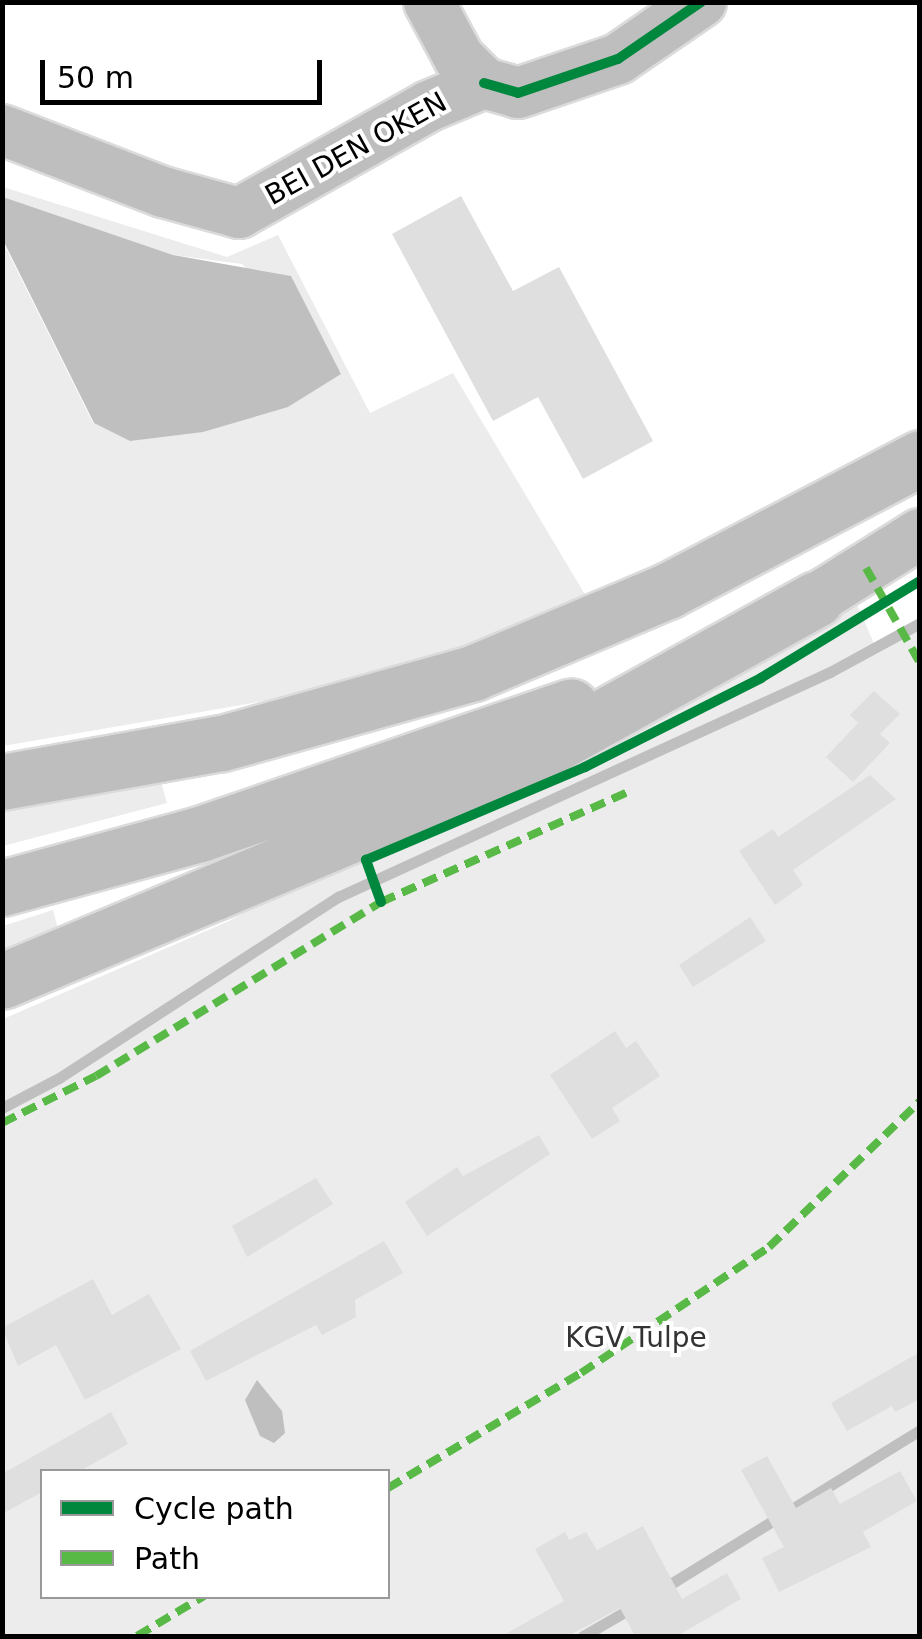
<!DOCTYPE html>
<style>
body{margin:0}
#map{position:relative;width:922px;height:1639px;overflow:hidden;background:#fff;font-family:"DejaVu Sans",sans-serif}
div>[style]{position:absolute}
.green>*{inset:0;background:#ececec}
.water>*{inset:0;background:#bfbfbf}
.stream>*{height:11px;margin:-5.5px;padding:0 5.5px;transform-origin:5.5px;border-radius:5.5px;background:#bfbfbf}
.building>*{inset:0;background:#dfdfdf}
.roads{filter:drop-shadow(2px 0 #dbdbdb) drop-shadow(-2px 0 #dbdbdb) drop-shadow(0 2px #dbdbdb) drop-shadow(0 -2px #dbdbdb)}
.minor>*{height:50px;margin:-25px;padding:0 25px;transform-origin:25px;border-radius:25px;background:#bebebe}
.highway>*{height:55px;margin:-27.5px;padding:0 27.5px;transform-origin:27.5px;border-radius:27.5px;background:#bebebe}
.quiet>*{height:8px;margin-top:-4px;transform-origin:0;background:repeating-linear-gradient(90deg,#58b947 0 15px,transparent 0 23px)}
.cycleway>*{height:10px;margin:-5px;padding:0 5px;transform-origin:5px;border-radius:5px;background:#00873e}
span{translate:-50% -50%;white-space:nowrap;text-align:center;line-height:1.15;-webkit-text-stroke:8px #fff;paint-order:stroke}
.street-label{font-size:28px;color:#000}
.park-label{font-size:28px;color:#333}
.frame{position:absolute;inset:0;border:5px solid #000;pointer-events:none}
.legend{position:absolute;left:40px;top:1469px;width:350px;height:130px;box-sizing:border-box;background:#fff;border:2px solid #999;margin:0;padding:12px 18px;list-style:none;font-size:30px;color:#000}
.legend li{display:flex;align-items:center;gap:20px;height:50px}
.legend b{width:50px;border:2px solid #999}
.scale{position:absolute;left:40px;top:60px;width:282px;height:45px;box-sizing:border-box;border:5px solid #000;border-top:0;padding-left:12px;font-size:30px;line-height:35px;white-space:nowrap;color:#000;-webkit-text-stroke:8px #fff;paint-order:stroke}
</style>
<div id="map">
<div class="green">
<div style="clip-path:polygon(3px 187px,227px 257px,278px 235px,370px 413px,453px 373px,590px 603px,488px 643px,305px 694px,3px 746px,2px 240px,93px 423px,288px 407px,341px 373px,242px 264px,173px 255px,3px 197px)"></div>
<div style="clip-path:polygon(evenodd,857px 604px,878px 653px,919px 621px,919px 1636px,2px 1636px,3px 1019px,229px 921px,326px 864px,731px 678px,857px 604px,42px 1472px,388px 1472px,388px 1596px,42px 1596px,42px 1472px)"></div>
<div style="clip-path:polygon(159px 775px,167px 803px,3px 846px,3px 799px)"></div>
<div style="clip-path:polygon(53px 910px,59px 933px,3px 956px,3px 926px)"></div>
</div>
<div class="water">
<div style="clip-path:polygon(3px 197px,173px 255px,291px 276px,341px 374px,288px 407px,203px 432px,130px 441px,94px 423px,3px 240px)"></div>
<div style="clip-path:polygon(257px 1380px,282px 1411px,285px 1433px,274px 1443px,260px 1436px,245px 1400px)"></div>
</div>
<div class="stream">
<div style="left:2px;top:1108px;width:64px;rotate:-27.8deg"></div>
<div style="left:59px;top:1078px;width:333px;rotate:-33deg"></div>
<div style="left:338px;top:897px;width:541px;rotate:-24.58deg"></div>
<div style="left:830px;top:672px;width:102px;rotate:-28.6deg"></div>
<div style="left:664px;top:1588px;width:301px;rotate:-31.7deg"></div>
<div style="left:583px;top:1636px;width:60px;rotate:-30deg"></div>
</div>
<div class="building">
<div style="clip-path:polygon(461px 196px,513px 291px,559px 267px,653px 441px,583px 479px,538px 397px,493px 421px,392px 234px)"></div>
<div style="clip-path:polygon(874px 691px,900px 714px,880px 734px,890px 743px,853px 782px,826px 757px,858px 723px,850px 715px)"></div>
<div style="clip-path:polygon(870px 775px,896px 799px,793px 870px,803px 885px,775px 905px,739px 851px,773px 829px,778px 837px)"></div>
<div style="clip-path:polygon(750px 917px,766px 941px,693px 987px,679px 965px)"></div>
<div style="clip-path:polygon(615px 1031px,626px 1048px,636px 1041px,660px 1076px,612px 1108px,620px 1121px,592px 1139px,550px 1075px)"></div>
<div style="clip-path:polygon(539px 1135px,550px 1154px,427px 1236px,405px 1202px,457px 1167px,463px 1176px)"></div>
<div style="clip-path:polygon(316px 1178px,333px 1204px,247px 1257px,232px 1226px)"></div>
<div style="clip-path:polygon(384px 1241px,403px 1273px,355px 1300px,356px 1317px,322px 1335px,316px 1325px,206px 1381px,190px 1351px)"></div>
<div style="clip-path:polygon(93px 1279px,112px 1315px,149px 1294px,181px 1349px,85px 1400px,56px 1345px,18px 1366px,2px 1328px)"></div>
<div style="clip-path:polygon(920px 1352px,920px 1399px,895px 1412px,892px 1406px,847px 1431px,831px 1403px)"></div>
<div style="clip-path:polygon(111px 1412px,128px 1444px,78px 1472px,42px 1472px,42px 1492px,2px 1514px,2px 1474px)"></div>
<div style="clip-path:polygon(767px 1456px,796px 1508px,831px 1488px,840px 1504px,900px 1471px,917px 1501px,863px 1532px,871px 1547px,779px 1592px,762px 1558px,784px 1547px,741px 1470px)"></div>
<div style="clip-path:polygon(643px 1526px,682px 1599px,727px 1573px,741px 1599px,677px 1636px,635px 1636px,620px 1608px,568px 1636px,502px 1636px,564px 1601px,535px 1549px,565px 1532px,569px 1540px,586px 1532px,597px 1550px)"></div>
</div>
<div class="roads">
<div class="minor">
<div style="left:429px;top:2px;width:64px;rotate:61.8deg"></div>
<div style="left:459px;top:58px;width:35px;rotate:45deg"></div>
<div style="left:484px;top:83px;width:35px;rotate:16deg"></div>
<div style="left:518px;top:93px;width:106px;rotate:-18.8deg"></div>
<div style="left:618px;top:59px;width:101px;rotate:-34.5deg"></div>
<div style="left:2px;top:130px;width:173px;rotate:21.1deg"></div>
<div style="left:163px;top:192px;width:79px;rotate:15.4deg"></div>
<div style="left:239px;top:213px;width:218px;rotate:-29.4deg"></div>
<div style="left:429px;top:106px;width:60px;rotate:-22.7deg"></div>
<div style="left:816px;top:599px;width:123px;rotate:-32deg"></div>
</div>
<div class="highway">
<div style="left:2px;top:782px;width:223px;rotate:-10.1deg"></div>
<div style="left:222px;top:743px;width:261px;rotate:-15.6deg"></div>
<div style="left:473px;top:673px;width:211px;rotate:-22.9deg"></div>
<div style="left:667px;top:591px;width:286px;rotate:-27.7deg"></div>
<div style="left:2px;top:888px;width:205px;rotate:-15.3deg"></div>
<div style="left:200px;top:834px;width:392px;rotate:-19deg"></div>
<div style="left:2px;top:981px;width:556px;rotate:-22.74deg"></div>
<div style="left:515px;top:766px;width:344px;rotate:-29deg"></div>
</div>
</div>
<div class="quiet">
<div style="left:866px;top:568px;width:109px;rotate:60.4deg"></div>
<div style="left:2px;top:1123px;width:105px;rotate:-26.6deg"></div>
<div style="left:96px;top:1076px;width:334px;rotate:-31.4deg"></div>
<div style="left:381px;top:902px;width:273px;rotate:-24deg"></div>
<div style="left:388px;top:1488px;width:225px;rotate:-30.8deg"></div>
<div style="left:581px;top:1373px;width:226px;rotate:-33.8deg"></div>
<div style="left:769px;top:1247px;width:210px;rotate:-44deg"></div>
<div style="left:137px;top:1636px;width:78px;rotate:-30.8deg"></div>
</div>
<div class="cycleway">
<div style="left:484px;top:83px;width:35px;rotate:16deg"></div>
<div style="left:518px;top:93px;width:106px;rotate:-18.8deg"></div>
<div style="left:618px;top:59px;width:101px;rotate:-34.5deg"></div>
<div style="left:381px;top:902px;width:45px;rotate:-109.7deg"></div>
<div style="left:366px;top:860px;width:238px;rotate:-23deg"></div>
<div style="left:585px;top:767px;width:197px;rotate:-26.8deg"></div>
<div style="left:761px;top:678px;width:186px;rotate:-31.4deg"></div>
</div>
<div class="street-label">
<span style="left:356px;top:149px;rotate:-29deg">BEI DEN OKEN</span>
</div>
<div class="park-label">
<span style="left:636px;top:1338px">KGV Tulpe</span>
</div>
<div class="frame"></div>
<ul class="legend">
<li><b style="height:12px;background:#00873e"></b>Cycle path</li>
<li><b style="height:12px;background:#58b947"></b>Path</li>
</ul>
<div class="scale">50 m</div>
</div>
